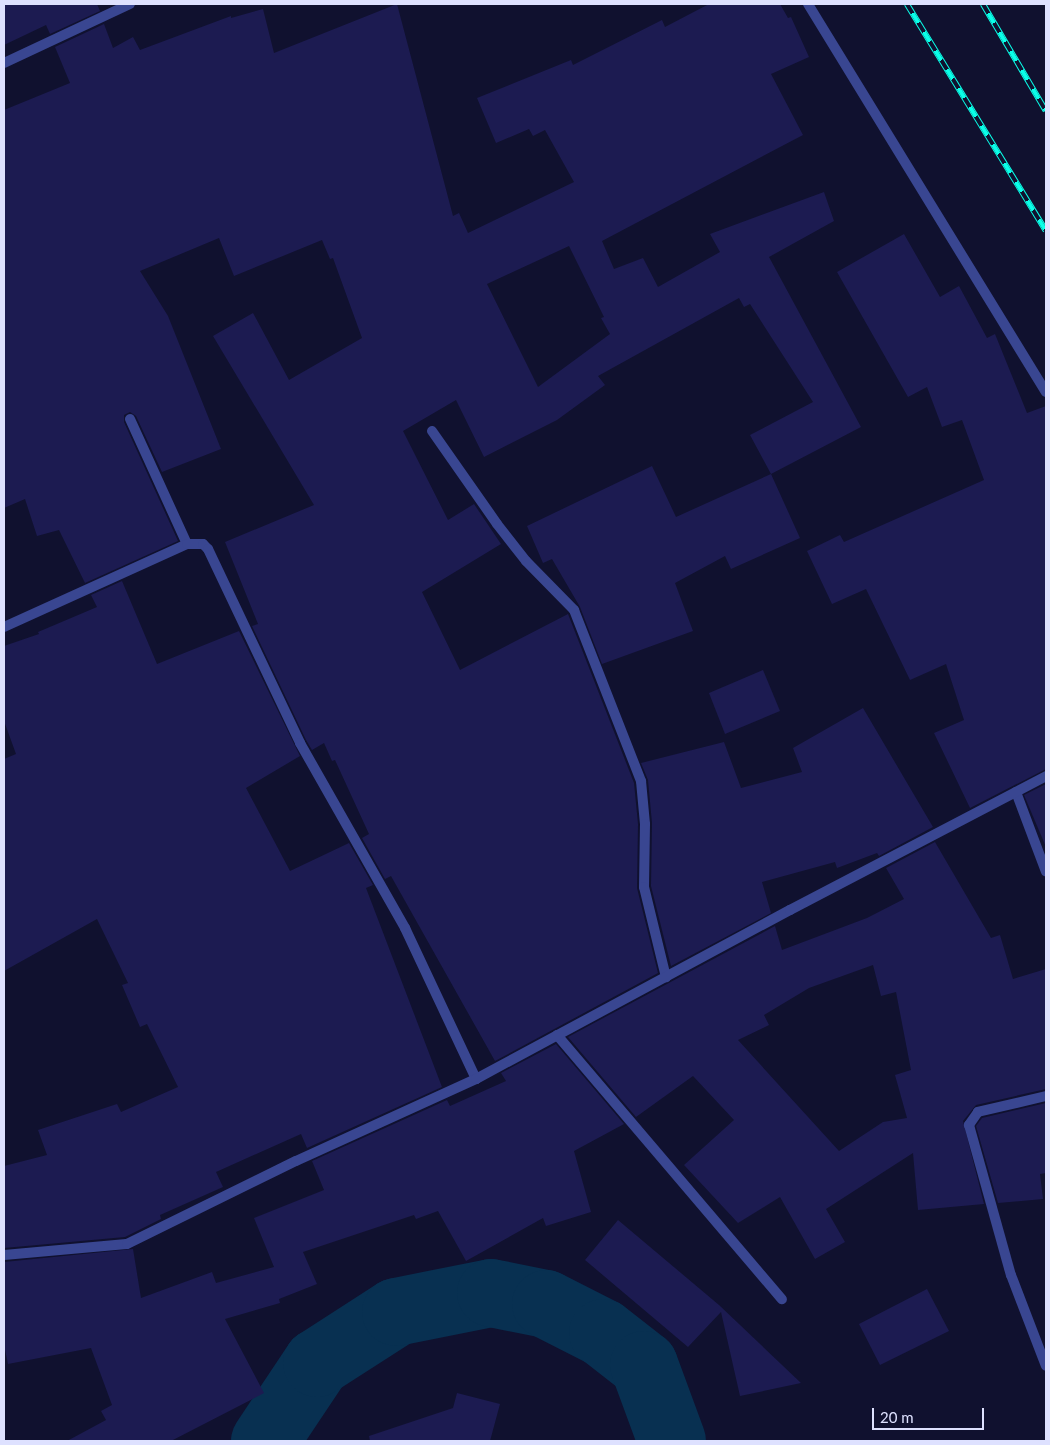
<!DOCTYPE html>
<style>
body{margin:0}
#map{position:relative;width:1050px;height:1445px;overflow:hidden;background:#10112f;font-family:Lato,sans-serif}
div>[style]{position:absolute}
.river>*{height:68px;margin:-34px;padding:0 34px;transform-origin:34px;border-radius:34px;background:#083051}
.building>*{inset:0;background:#1c1b51}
.street>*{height:10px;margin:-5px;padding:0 5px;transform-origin:5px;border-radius:5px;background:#394691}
.rail>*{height:5.5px;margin-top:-2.75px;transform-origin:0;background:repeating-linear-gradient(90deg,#10112f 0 11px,#0affe8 0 22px);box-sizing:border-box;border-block:1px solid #0affe8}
span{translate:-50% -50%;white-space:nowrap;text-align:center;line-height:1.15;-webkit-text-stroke:4px #10112f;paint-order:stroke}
.frame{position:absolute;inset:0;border:5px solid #dee1ff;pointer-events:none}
.scale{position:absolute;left:872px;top:1408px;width:112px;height:22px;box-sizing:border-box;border:2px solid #dee1ff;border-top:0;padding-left:6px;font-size:15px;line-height:18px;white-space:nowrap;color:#dee1ff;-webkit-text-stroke:4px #10112f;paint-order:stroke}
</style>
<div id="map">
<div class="river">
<div style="left:265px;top:1441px;width:94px;rotate:-56.3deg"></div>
<div style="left:317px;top:1363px;width:94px;rotate:-32.8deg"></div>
<div style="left:396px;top:1312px;width:97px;rotate:-11.3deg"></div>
<div style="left:491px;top:1293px;width:56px;rotate:11.3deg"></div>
<div style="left:546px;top:1304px;width:64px;rotate:27deg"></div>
<div style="left:603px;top:1333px;width:52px;rotate:38deg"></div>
<div style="left:644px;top:1365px;width:81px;rotate:69.8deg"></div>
</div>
<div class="building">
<div style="clip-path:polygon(4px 4px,97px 4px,100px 11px,50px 34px,46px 25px,4px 45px)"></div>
<div style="clip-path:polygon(evenodd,397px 4px,453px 216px,459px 213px,468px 233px,574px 182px,545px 130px,533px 136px,529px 129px,496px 143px,477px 98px,571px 60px,573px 65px,662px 20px,665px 27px,709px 4px,780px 4px,788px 18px,791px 17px,809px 57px,771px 74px,803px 135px,602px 241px,614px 269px,643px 258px,658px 287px,720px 252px,710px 234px,824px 192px,834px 221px,769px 257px,861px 427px,771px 474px,750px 435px,813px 402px,750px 304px,744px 307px,739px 298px,598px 376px,605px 385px,557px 420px,484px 457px,456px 400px,403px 431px,448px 520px,474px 504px,501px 544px,422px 592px,460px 670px,568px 614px,634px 783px,638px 824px,637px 888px,658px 973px,495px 1061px,391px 876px,385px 879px,362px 838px,369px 834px,335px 760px,332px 761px,324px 743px,312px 750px,306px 740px,252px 626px,258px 624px,225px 542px,314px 505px,213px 336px,253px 313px,289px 380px,362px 338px,333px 258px,330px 259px,322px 240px,234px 276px,219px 238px,140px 271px,168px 316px,221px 449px,162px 472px,136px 416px,130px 412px,124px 415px,124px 422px,178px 541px,85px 583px,59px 530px,37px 536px,25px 499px,4px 508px,4px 110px,70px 83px,55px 47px,104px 24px,113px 48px,133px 37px,140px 50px,231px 16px,231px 18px,263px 9px,274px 53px,397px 4px,569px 246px,604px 317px,601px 318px,610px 334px,538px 387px,487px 284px,569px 246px)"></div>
<div style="clip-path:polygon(904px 234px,940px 297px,959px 286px,987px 338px,995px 334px,1027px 413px,1046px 406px,1046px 769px,970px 808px,934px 733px,964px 720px,946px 664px,910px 680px,866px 589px,832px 604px,807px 551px,840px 535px,844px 542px,984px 480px,962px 420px,942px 427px,927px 387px,908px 397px,837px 272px)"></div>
<div style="clip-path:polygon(652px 466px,676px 517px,771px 474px,800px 538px,731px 569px,725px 556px,675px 583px,693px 631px,602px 664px,580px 607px,552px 559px,543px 563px,527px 526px)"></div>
<div style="clip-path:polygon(122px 581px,157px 664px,239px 631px,300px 756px,246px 788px,290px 871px,349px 843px,373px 885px,366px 888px,442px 1087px,307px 1148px,301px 1134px,216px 1172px,223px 1187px,160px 1215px,161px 1219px,125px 1237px,4px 1248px,4px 1166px,47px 1155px,38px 1130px,117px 1104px,121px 1112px,178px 1087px,147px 1024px,140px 1027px,122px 985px,128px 983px,97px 919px,4px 971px,4px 759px,16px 754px,4px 721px,4px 646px,39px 634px,38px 632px,97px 607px,91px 595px)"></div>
<div style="clip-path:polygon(763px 670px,780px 711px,725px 734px,709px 693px)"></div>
<div style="clip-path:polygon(863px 708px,933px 827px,879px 856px,877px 853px,837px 868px,835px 862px,762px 882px,771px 913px,671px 966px,651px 886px,652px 823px,648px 780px,641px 763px,724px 742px,741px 788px,802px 772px,793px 748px)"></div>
<div style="clip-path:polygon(1046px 784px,1046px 847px,1024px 795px)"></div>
<div style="clip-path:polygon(evenodd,935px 842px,991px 938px,1000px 935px,1013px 979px,1046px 969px,1046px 1089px,976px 1105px,963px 1121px,984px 1204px,918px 1210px,913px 1153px,826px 1209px,845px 1242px,815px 1259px,780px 1197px,738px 1223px,684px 1165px,734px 1120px,693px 1076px,636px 1117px,568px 1037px,775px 926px,782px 950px,867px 918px,904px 899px,886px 868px,935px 842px,873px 965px,881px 996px,896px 992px,911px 1070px,895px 1075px,907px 1118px,883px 1122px,839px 1151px,738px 1040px,769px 1025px,764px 1015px,809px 988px,873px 965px)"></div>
<div style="clip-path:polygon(556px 1044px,624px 1124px,574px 1151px,591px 1212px,546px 1226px,543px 1218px,466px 1261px,438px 1211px,416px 1219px,414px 1215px,303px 1252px,317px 1284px,279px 1299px,280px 1303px,225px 1319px,264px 1393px,171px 1441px,67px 1441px,106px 1420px,101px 1411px,112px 1405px,91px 1348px,8px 1364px,4px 1345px,4px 1262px,133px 1249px,141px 1298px,212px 1272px,216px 1283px,274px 1267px,254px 1218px,324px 1190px,312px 1161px,447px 1100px,450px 1106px,506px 1081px,501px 1073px)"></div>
<div style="clip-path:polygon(1046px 1103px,1046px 1173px,1040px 1174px,1043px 1199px,998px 1203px,976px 1126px,982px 1118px)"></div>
<div style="clip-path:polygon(618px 1220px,719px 1305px,801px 1383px,740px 1396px,721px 1312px,688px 1347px,585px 1260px)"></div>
<div style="clip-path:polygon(927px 1289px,949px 1331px,880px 1365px,859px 1324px)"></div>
<div style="clip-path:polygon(457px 1393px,500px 1404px,490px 1441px,370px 1441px,369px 1436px,453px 1408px)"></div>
</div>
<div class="street">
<div style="left:808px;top:4px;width:455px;rotate:58.5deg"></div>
<div style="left:4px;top:63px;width:139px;rotate:-25.1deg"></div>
<div style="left:130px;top:419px;width:137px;rotate:65.5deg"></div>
<div style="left:432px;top:431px;width:113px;rotate:55deg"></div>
<div style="left:497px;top:524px;width:47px;rotate:51.9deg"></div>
<div style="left:526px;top:561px;width:69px;rotate:45.6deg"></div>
<div style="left:574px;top:610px;width:184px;rotate:68.6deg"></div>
<div style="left:641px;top:781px;width:43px;rotate:84.7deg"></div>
<div style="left:645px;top:824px;width:63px;rotate:90.9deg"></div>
<div style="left:644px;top:887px;width:93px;rotate:76.3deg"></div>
<div style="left:4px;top:627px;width:201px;rotate:-24.4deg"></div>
<div style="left:187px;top:544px;width:16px"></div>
<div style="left:203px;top:544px;width:7px;rotate:45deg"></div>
<div style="left:208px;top:549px;width:215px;rotate:64.6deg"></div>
<div style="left:300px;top:743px;width:213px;rotate:60.4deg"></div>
<div style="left:405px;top:928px;width:167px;rotate:64.8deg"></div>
<div style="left:1016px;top:792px;width:85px;rotate:69.4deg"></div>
<div style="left:557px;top:1035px;width:347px;rotate:49.6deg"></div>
<div style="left:1046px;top:1096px;width:70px;rotate:166.8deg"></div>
<div style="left:978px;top:1112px;width:16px;rotate:125deg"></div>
<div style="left:969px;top:1125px;width:156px;rotate:74.4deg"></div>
<div style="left:1011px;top:1275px;width:97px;rotate:69deg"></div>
<div style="left:4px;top:1255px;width:123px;rotate:-5.1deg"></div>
<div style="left:127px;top:1244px;width:188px;rotate:-26.2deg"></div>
<div style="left:296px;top:1161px;width:198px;rotate:-24.5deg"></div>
<div style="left:476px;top:1079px;width:357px;rotate:-28.3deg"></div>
<div style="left:790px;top:910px;width:289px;rotate:-27.6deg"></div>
</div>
<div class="rail">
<div style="left:907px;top:4px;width:266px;rotate:58.5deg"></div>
<div style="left:983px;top:4px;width:124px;rotate:59.5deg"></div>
</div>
<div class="frame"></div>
<div class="scale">20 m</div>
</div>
